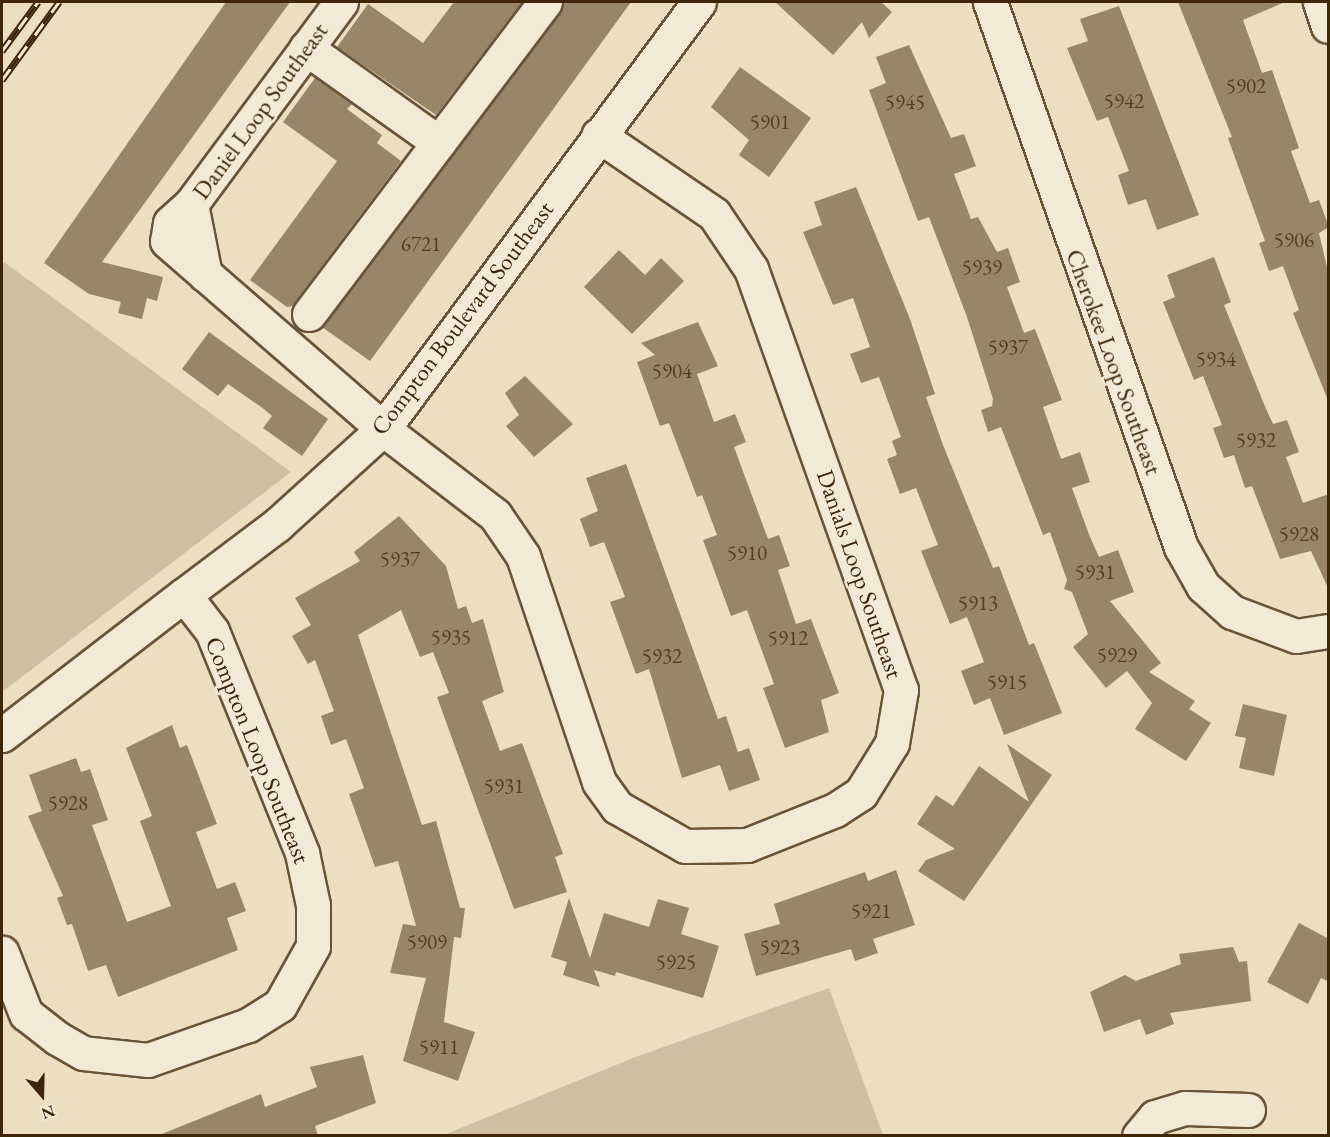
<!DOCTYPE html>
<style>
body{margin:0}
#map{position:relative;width:1330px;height:1137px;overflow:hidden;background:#ebdec1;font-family:"EB Garamond",serif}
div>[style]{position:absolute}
.green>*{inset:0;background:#cebfa2}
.building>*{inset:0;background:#988669}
.roads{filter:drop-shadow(2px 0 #695437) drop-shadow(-2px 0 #695437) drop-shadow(0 2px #695437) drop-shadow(0 -2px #695437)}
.minor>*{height:33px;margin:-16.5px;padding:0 16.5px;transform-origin:16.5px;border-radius:16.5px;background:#f2ead7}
.rail>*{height:7px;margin-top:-3.5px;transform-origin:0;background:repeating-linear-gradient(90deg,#f2ead7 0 14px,#3e2609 0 28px);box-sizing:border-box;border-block:2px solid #3e2609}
span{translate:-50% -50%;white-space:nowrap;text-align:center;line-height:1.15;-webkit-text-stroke:5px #f2ead7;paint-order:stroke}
.number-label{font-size:21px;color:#543e21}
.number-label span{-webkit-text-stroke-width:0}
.street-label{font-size:24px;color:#3e2609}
.frame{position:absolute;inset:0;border:3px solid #3e2609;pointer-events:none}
.north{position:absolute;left:12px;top:1065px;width:60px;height:60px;-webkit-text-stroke:4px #f2ead7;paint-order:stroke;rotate:160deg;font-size:16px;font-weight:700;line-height:24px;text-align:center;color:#3e2609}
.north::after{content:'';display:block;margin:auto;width:21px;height:27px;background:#3e2609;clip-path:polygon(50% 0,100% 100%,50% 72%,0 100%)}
</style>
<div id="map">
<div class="green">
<div style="clip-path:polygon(4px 262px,291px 472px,2px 692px,2px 266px)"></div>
<div style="clip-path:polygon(829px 988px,883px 1135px,444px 1135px,633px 1058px)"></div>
</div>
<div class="building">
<div style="clip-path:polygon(226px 2px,290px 2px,102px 262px,163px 277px,157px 301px,147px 298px,142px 319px,118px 313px,121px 302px,89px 294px,44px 263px)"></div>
<div style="clip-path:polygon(454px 2px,522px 2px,436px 115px,337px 47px,368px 4px,423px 43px)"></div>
<div style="clip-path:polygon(563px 2px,631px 2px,370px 361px,322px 327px,560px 13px)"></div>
<div style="clip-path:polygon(775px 2px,881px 2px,892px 12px,869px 38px,862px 22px,833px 55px)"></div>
<div style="clip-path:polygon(1178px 2px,1285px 2px,1243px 20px,1262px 73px,1272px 70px,1299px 148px,1291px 151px,1310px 203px,1319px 200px,1329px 227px,1319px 233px,1329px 276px,1329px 403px,1293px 313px,1299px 310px,1283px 266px,1269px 271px,1259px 243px,1265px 241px,1228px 138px,1232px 137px)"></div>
<div style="clip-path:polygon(1119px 6px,1199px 215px,1157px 230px,1146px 199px,1128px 205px,1118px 175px,1129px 171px,1108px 117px,1097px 121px,1067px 48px,1088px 41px,1080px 19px)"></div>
<div style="clip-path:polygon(909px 45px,951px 138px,964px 134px,976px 166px,954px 174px,971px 219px,978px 217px,997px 252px,1008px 248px,1020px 282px,1007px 287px,1024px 333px,1035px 329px,1062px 400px,1043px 407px,1061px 459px,1080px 452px,1090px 482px,1072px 488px,1090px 537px,1099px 557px,1118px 550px,1134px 592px,1110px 601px,1161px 663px,1149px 672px,1195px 701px,1189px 709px,1211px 723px,1186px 761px,1135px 729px,1152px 703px,1127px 671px,1106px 688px,1073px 647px,1088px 634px,1072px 592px,1064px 589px,1067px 580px,1050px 532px,1043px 535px,1001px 427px,988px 432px,981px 410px,992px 406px,993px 399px,967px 317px,929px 217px,918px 221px,869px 90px,886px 83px,876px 57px)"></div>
<div style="clip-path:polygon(740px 67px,811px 118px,769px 177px,739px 155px,749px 140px,711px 107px)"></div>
<div style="clip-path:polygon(315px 78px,352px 104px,347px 109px,382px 135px,377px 143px,401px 161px,292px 306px,287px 307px,250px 280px,337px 161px,283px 122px)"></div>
<div style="clip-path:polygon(856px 187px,910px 319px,935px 394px,926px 397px,943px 445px,993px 568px,999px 566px,1029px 645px,1034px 643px,1062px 713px,1004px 735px,990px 698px,974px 705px,961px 671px,984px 662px,967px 617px,950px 624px,921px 551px,938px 545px,916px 488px,900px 494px,887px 459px,897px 455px,892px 441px,901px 437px,879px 377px,861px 383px,850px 354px,870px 347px,853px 298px,833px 305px,803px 232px,822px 225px,814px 202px)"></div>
<div style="clip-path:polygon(619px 250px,645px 275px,661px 258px,684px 281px,632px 334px,584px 287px)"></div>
<div style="clip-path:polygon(1214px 257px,1231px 302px,1224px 305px,1266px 409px,1273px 424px,1287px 420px,1299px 452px,1286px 457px,1303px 503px,1329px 494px,1329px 590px,1311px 551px,1280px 559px,1252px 486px,1245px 488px,1234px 455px,1224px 458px,1213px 428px,1222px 425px,1203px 376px,1194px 380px,1163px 302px,1175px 297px,1167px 275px)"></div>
<div style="clip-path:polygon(698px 322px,718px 366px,697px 374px,714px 422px,735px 414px,746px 442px,734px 447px,768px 539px,779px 535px,790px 566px,778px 570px,796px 624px,811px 619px,839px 693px,821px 700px,829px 732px,785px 748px,763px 688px,774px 684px,747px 610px,731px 616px,703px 540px,717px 535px,702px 495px,697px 497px,669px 423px,660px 426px,637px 362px,655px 355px,641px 343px)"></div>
<div style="clip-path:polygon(209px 332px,328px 419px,302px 456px,263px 428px,272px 416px,264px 409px,228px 384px,218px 396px,182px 369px)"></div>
<div style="clip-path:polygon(525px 376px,573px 424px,534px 457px,506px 426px,519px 415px,505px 393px)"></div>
<div style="clip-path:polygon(626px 464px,718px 719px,726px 716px,738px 752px,749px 748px,760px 780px,729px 791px,720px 765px,682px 778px,649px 669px,636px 674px,610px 602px,625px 597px,604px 542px,590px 547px,580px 519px,598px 511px,586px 478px)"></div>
<div style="clip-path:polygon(399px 516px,446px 566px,458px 609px,466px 606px,472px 623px,483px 619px,504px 692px,482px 701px,500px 751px,522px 743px,563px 854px,555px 857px,567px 892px,514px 909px,437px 697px,449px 693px,433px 652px,420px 657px,401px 610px,358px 635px,422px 825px,436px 821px,460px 908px,465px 908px,461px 938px,454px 937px,444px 1022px,475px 1032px,458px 1081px,403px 1061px,426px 978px,390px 973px,403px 924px,416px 926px,398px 861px,375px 867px,349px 794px,364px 788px,346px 739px,331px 745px,321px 716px,334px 711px,315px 660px,308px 664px,292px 636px,311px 625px,295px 598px,360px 561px,354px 552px)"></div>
<div style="clip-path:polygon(1243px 704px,1287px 715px,1274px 776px,1239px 768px,1246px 738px,1235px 736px)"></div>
<div style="clip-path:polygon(172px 725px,180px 748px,187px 745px,217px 824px,196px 832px,217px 889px,235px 882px,246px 911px,227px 918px,238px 950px,118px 997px,106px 965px,88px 971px,72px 924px,67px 925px,57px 898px,63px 896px,28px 816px,42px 811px,29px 775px,76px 758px,81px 772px,90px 769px,108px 820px,92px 825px,127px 922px,171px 906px,140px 821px,152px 816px,126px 748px)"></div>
<div style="clip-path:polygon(1007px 744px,1052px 775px,964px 901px,918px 871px,926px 860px,955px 849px,917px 824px,936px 795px,953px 806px,979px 766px,1029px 802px)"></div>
<div style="clip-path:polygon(896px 870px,915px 925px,873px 939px,878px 953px,855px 961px,851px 949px,756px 976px,744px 934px,780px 924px,774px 904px,865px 872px,868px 881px)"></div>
<div style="clip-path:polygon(569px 898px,590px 958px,604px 913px,649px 927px,658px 899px,689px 908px,681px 934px,719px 946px,703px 998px,616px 972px,615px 976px,594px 970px,600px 987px,563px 975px,567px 962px,551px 957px)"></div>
<div style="clip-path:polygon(1299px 923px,1329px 939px,1329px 982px,1321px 978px,1308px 1004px,1267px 982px)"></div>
<div style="clip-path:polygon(1233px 947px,1239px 962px,1247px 961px,1251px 1001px,1170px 1013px,1174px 1024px,1146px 1035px,1140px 1019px,1104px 1032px,1090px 992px,1125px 975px,1136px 981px,1181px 964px,1179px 954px)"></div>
<div style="clip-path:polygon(363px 1055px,376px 1103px,315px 1126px,318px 1136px,157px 1136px,261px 1094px,265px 1107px,317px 1087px,310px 1067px)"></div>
</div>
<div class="roads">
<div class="minor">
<div style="left:341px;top:2px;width:252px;rotate:126.6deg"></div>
<div style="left:191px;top:204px;width:28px;rotate:138deg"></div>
<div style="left:170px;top:223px;width:18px;rotate:99deg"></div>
<div style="left:167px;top:241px;width:286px;rotate:41deg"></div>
<div style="left:383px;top:429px;width:141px;rotate:37.5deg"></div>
<div style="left:495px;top:515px;width:50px;rotate:55.7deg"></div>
<div style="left:523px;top:556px;width:238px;rotate:71.4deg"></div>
<div style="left:599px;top:782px;width:31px;rotate:54deg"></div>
<div style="left:617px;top:807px;width:78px;rotate:29.8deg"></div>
<div style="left:685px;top:846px;width:62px;rotate:-0.9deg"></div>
<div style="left:747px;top:845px;width:95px;rotate:-21.7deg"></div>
<div style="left:835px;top:810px;width:31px;rotate:-33deg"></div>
<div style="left:861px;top:793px;width:59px;rotate:-58.2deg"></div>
<div style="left:892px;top:743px;width:54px;rotate:-80.4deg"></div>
<div style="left:901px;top:690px;width:447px;rotate:-109.6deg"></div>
<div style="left:751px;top:269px;width:66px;rotate:-123.9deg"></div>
<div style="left:714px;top:214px;width:140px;rotate:-145.7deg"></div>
<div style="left:990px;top:2px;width:577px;rotate:70.69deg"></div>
<div style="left:1181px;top:547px;width:45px;rotate:60.6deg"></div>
<div style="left:1203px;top:586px;width:39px;rotate:42deg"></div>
<div style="left:1232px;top:612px;width:68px;rotate:20.6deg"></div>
<div style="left:1296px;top:636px;width:32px;rotate:-9deg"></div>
<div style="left:1320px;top:2px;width:25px;rotate:72deg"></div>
<div style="left:306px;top:48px;width:163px;rotate:35.5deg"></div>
<div style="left:191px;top:204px;width:72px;rotate:78.8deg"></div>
<div style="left:309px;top:314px;width:391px;rotate:-52.9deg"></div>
<div style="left:184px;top:595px;width:116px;rotate:-37deg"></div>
<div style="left:277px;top:525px;width:143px;rotate:-42.2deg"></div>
<div style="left:383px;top:429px;width:531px;rotate:-53.5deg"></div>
<div style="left:2px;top:735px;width:230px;rotate:-37.6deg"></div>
<div style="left:184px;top:595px;width:46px;rotate:52.1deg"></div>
<div style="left:212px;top:631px;width:240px;rotate:67.9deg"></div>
<div style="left:302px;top:853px;width:53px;rotate:78.1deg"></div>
<div style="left:313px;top:905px;width:41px;rotate:90deg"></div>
<div style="left:313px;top:946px;width:68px;rotate:119.2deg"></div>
<div style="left:280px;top:1005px;width:38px;rotate:148deg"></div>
<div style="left:248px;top:1025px;width:106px;rotate:160.7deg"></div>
<div style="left:148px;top:1060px;width:65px;rotate:-173.9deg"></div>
<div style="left:83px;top:1053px;width:30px;rotate:-150deg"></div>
<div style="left:57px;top:1038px;width:39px;rotate:-142deg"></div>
<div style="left:26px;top:1014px;width:66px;rotate:-111.5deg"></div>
<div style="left:1139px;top:1136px;width:25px;rotate:-50deg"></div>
<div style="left:1155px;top:1117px;width:31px;rotate:-17deg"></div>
<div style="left:1185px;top:1108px;width:63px;rotate:1.8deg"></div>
</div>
</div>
<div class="rail">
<div style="left:2px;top:51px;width:61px;rotate:-53.7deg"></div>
<div style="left:2px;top:80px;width:97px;rotate:-53.8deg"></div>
</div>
<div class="number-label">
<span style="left:1246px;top:86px">5902</span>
<span style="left:1124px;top:101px">5942</span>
<span style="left:905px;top:102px">5945</span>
<span style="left:770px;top:122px">5901</span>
<span style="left:1294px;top:240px">5906</span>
<span style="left:421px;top:244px">6721</span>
<span style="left:982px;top:267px">5939</span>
<span style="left:1008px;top:347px">5937</span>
<span style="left:1216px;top:359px">5934</span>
<span style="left:672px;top:371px">5904</span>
<span style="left:1256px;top:440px">5932</span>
<span style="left:1299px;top:534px">5928</span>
<span style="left:747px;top:553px">5910</span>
<span style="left:400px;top:559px">5937</span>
<span style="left:1095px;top:572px">5931</span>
<span style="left:978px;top:603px">5913</span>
<span style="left:451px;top:637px">5935</span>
<span style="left:788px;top:638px">5912</span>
<span style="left:1117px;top:655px">5929</span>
<span style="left:662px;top:656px">5932</span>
<span style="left:1007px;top:682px">5915</span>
<span style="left:504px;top:786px">5931</span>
<span style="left:68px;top:803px">5928</span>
<span style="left:871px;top:911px">5921</span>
<span style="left:427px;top:942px">5909</span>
<span style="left:780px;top:947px">5923</span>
<span style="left:676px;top:962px">5925</span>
<span style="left:439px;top:1047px">5911</span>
</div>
<div class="street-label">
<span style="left:260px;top:111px;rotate:-54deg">Daniel Loop Southeast</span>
<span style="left:462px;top:318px;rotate:-53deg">Compton Boulevard Southeast</span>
<span style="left:1114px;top:362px;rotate:70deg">Cherokee Loop Southeast</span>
<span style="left:860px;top:574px;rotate:71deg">Danials Loop Southeast</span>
<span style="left:258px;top:750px;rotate:68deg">Compton Loop Southeast</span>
</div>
<div class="frame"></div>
<div class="north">N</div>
</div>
